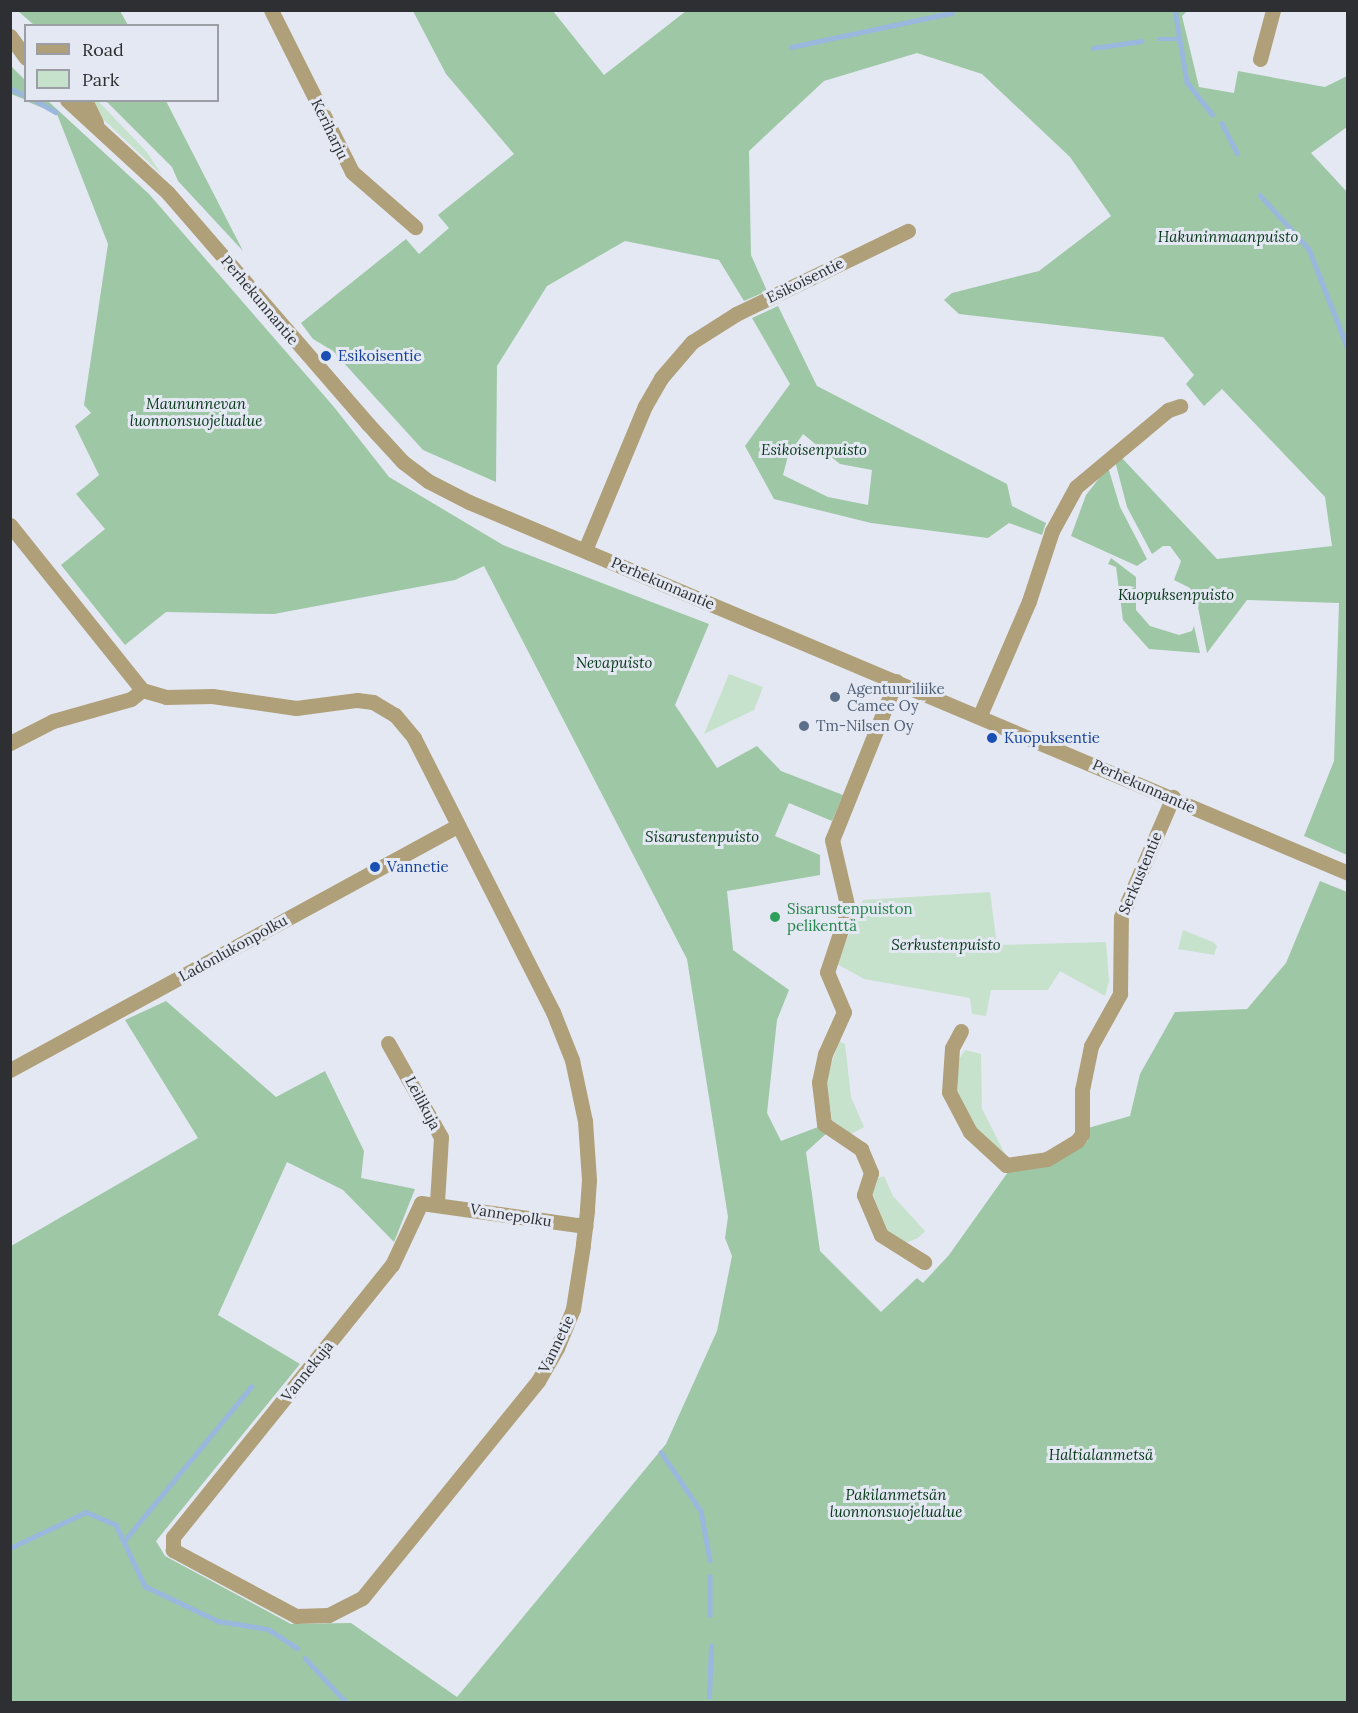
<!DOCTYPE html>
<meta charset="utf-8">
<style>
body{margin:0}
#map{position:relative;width:1358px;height:1713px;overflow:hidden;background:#e4e8f2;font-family:Lora,serif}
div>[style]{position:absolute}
.green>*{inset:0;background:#c7e2cc}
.forest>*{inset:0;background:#9ec7a6}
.stream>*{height:4.5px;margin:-2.25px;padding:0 2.25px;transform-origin:2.25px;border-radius:2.25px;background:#9ab7dd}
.minor>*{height:15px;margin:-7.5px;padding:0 7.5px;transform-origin:7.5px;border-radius:7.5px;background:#b0a07a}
.dots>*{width:16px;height:16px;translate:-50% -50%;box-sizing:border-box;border:3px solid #e4e8f2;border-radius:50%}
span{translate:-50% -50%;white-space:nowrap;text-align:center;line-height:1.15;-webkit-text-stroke:6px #e4e8f2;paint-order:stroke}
.street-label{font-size:15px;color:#2d2f32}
.park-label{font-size:15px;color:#053618;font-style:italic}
.transit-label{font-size:15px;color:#164399}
.left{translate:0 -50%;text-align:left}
.service-label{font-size:15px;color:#4e5e75}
.leisure-label{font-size:15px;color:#27864d}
.frame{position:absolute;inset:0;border:12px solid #2d2f32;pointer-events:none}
.legend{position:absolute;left:24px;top:24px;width:195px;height:78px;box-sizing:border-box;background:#e4e8f2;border:2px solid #9b9ea5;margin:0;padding:8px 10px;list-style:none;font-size:18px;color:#2d2f32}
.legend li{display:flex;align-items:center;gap:12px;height:30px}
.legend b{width:30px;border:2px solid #9b9ea5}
</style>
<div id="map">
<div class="green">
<div style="clip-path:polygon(92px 101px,98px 101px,146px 151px,162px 175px,102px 118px)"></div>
<div style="clip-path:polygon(729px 674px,763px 687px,754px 710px,704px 734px)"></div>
<div style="clip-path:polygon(990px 892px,997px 945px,1106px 942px,1109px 981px,1105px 996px,1060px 971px,1048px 990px,991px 990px,986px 1016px,972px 1014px,970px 998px,864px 979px,837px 964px,863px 900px)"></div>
<div style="clip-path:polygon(1183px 930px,1213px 942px,1217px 946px,1214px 955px,1178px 949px)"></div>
<div style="clip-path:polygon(839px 1041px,845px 1044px,851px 1097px,864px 1127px,851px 1134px,832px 1120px,826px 1080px)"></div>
<div style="clip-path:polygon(965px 1050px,981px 1054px,982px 1109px,1005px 1154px,983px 1138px,957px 1096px,956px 1064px)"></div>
<div style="clip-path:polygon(884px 1176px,893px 1196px,925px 1231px,918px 1238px,905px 1243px,889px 1234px,872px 1193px,876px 1179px)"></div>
</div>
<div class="forest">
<div style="clip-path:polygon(18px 11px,120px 11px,128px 25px,34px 25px)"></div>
<div style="clip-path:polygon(413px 11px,553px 11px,604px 75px,686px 11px,1187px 11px,1182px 16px,1199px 87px,1234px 93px,1238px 71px,1325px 87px,1347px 76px,1347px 127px,1311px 153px,1348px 193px,1347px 855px,1304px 836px,1334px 761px,1339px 603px,1247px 600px,1207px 653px,1197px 602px,1190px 588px,1174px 580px,1181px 561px,1170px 546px,1163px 546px,1152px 554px,1127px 507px,1115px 461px,1121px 457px,1217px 559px,1332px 546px,1325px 497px,1222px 389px,1204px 406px,1186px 384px,1194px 375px,1163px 337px,959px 314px,944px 300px,952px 293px,1039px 271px,1111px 216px,1070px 157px,982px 74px,917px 53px,824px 81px,749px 151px,751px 255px,767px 291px,744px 301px,719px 260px,625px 241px,547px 286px,497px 366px,496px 482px,423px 450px,333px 351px,313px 339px,301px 323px,406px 239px,419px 254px,449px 228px,438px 215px,514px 154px,446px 74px)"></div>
<div style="clip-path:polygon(11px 66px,25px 80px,26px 100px,11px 94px)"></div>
<div style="clip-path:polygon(26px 101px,48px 101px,149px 194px,334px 407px,389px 477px,503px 545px,709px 624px,675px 705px,717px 768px,757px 746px,781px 771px,843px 795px,832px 821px,789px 803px,775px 836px,820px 855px,820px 875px,727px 891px,733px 950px,789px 990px,777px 1020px,767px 1113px,781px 1141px,818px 1127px,827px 1133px,806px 1152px,820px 1251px,881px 1312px,917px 1278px,923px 1283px,949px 1255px,1008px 1172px,1050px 1164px,1088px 1141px,1088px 1128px,1130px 1116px,1140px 1074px,1175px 1012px,1247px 1009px,1286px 963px,1320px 881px,1347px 892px,1347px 1702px,11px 1702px,11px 1246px,198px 1138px,125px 1020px,166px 1001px,276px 1097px,325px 1071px,364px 1151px,361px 1178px,415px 1189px,394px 1242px,343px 1190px,287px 1162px,218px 1315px,300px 1364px,156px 1541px,165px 1556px,291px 1624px,351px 1623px,457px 1697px,666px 1444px,717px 1331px,732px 1256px,725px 1238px,728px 1217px,687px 959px,484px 566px,455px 580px,274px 614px,166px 612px,125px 645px,61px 565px,105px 529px,76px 494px,99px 475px,75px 426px,91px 413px,84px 405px,108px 244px,57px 114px)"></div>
<div style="clip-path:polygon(106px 101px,166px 101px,243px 251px,178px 181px,172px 167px)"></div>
<div style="clip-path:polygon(evenodd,778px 306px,817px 386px,1007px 484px,1012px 506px,1046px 523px,1042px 535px,1009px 523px,988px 538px,871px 523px,774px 499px,745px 446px,790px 384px,752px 318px,778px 306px,803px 434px,840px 464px,872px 470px,868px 505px,828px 497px,783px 475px,788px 456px,803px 434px)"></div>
<div style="clip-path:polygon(1108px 467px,1120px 507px,1147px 559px,1137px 566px,1071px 536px,1086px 495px)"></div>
<div style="clip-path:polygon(1111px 558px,1136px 577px,1136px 610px,1150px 626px,1179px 635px,1192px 631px,1194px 626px,1200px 653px,1149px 649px,1123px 620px,1116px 567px,1108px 564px)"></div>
</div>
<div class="stream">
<div style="left:1175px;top:10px;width:73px;rotate:80.5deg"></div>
<div style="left:1187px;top:82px;width:41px;rotate:52deg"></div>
<div style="left:1159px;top:39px;width:20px"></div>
<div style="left:791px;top:47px;width:164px;rotate:-12deg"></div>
<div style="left:1093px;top:48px;width:49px;rotate:-8.1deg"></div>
<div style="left:10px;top:88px;width:18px;rotate:27deg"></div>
<div style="left:35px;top:100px;width:24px;rotate:30deg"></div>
<div style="left:1222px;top:123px;width:34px;rotate:63deg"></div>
<div style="left:1260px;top:195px;width:73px;rotate:47.8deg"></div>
<div style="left:1309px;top:249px;width:107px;rotate:68.7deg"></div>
<div style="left:661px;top:1452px;width:71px;rotate:55.9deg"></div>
<div style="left:701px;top:1511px;width:50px;rotate:79.6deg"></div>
<div style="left:124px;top:1541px;width:200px;rotate:-50.5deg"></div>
<div style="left:10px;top:1548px;width:84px;rotate:-25.3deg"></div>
<div style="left:86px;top:1512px;width:33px;rotate:23deg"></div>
<div style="left:116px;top:1525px;width:68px;rotate:64.6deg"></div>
<div style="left:145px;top:1586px;width:81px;rotate:25.6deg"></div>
<div style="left:218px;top:1621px;width:51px;rotate:9.1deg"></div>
<div style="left:268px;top:1629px;width:35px;rotate:33deg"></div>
<div style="left:710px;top:1576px;width:39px;rotate:90deg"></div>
<div style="left:305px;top:1658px;width:60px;rotate:47deg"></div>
<div style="left:709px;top:1697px;width:51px;rotate:-87.8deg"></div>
</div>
<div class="minor">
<div style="left:271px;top:10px;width:181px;rotate:63.4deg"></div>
<div style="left:352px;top:172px;width:84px;rotate:41.1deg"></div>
<div style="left:10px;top:36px;width:27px;rotate:54deg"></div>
<div style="left:1260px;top:59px;width:51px;rotate:-75.1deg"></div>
<div style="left:67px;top:100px;width:137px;rotate:42.6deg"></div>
<div style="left:168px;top:193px;width:306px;rotate:49.1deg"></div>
<div style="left:368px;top:424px;width:52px;rotate:47.4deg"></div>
<div style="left:403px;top:462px;width:31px;rotate:37deg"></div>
<div style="left:428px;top:481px;width:46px;rotate:27.1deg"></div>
<div style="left:469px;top:502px;width:954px;rotate:22.88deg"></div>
<div style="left:85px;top:100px;width:25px;rotate:64deg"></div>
<div style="left:10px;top:525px;width:211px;rotate:51.3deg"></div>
<div style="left:142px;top:690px;width:25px;rotate:16deg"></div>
<div style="left:166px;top:697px;width:46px;rotate:-1.2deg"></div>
<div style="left:212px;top:696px;width:85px;rotate:8.1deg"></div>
<div style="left:296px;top:708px;width:62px;rotate:-7.5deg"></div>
<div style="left:357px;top:700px;width:16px;rotate:7deg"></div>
<div style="left:373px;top:702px;width:26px;rotate:31deg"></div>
<div style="left:395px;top:715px;width:30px;rotate:50deg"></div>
<div style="left:414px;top:738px;width:307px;rotate:63.1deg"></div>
<div style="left:553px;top:1012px;width:52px;rotate:68.4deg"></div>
<div style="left:572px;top:1060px;width:62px;rotate:78deg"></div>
<div style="left:585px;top:1121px;width:59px;rotate:86.1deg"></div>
<div style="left:589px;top:1180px;width:31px;rotate:94deg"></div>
<div style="left:587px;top:1211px;width:34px;rotate:97deg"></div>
<div style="left:583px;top:1245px;width:65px;rotate:98.9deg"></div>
<div style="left:573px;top:1309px;width:42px;rotate:112.3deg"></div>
<div style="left:557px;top:1348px;width:38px;rotate:120deg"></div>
<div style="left:538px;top:1381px;width:279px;rotate:129deg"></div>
<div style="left:362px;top:1598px;width:38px;rotate:153deg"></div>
<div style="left:328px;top:1615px;width:32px;rotate:178deg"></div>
<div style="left:296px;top:1616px;width:140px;rotate:-151.8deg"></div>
<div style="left:173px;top:1550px;width:13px;rotate:-90deg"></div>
<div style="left:173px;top:1537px;width:349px;rotate:-51.2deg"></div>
<div style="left:392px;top:1265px;width:68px;rotate:-64.9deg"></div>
<div style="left:421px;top:1203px;width:166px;rotate:8deg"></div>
<div style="left:585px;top:550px;width:156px;rotate:-67.4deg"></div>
<div style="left:645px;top:406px;width:32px;rotate:-60deg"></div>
<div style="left:661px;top:378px;width:48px;rotate:-49.3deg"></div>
<div style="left:692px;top:342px;width:52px;rotate:-32.5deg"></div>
<div style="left:736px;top:314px;width:191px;rotate:-25.8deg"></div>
<div style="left:896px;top:681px;width:171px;rotate:111.9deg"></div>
<div style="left:832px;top:840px;width:71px;rotate:76.9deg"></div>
<div style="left:848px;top:909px;width:66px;rotate:108.4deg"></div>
<div style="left:827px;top:972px;width:43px;rotate:67deg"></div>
<div style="left:844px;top:1012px;width:46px;rotate:114.3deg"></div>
<div style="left:825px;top:1054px;width:29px;rotate:102deg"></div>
<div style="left:819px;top:1082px;width:42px;rotate:83.2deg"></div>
<div style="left:824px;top:1124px;width:45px;rotate:34deg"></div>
<div style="left:861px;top:1149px;width:26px;rotate:67deg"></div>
<div style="left:871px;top:1173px;width:23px;rotate:108deg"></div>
<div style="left:864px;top:1195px;width:43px;rotate:67deg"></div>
<div style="left:881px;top:1235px;width:51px;rotate:32.1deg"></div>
<div style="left:980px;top:715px;width:124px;rotate:-66.7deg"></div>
<div style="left:1029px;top:601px;width:74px;rotate:-71.8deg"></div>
<div style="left:1052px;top:531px;width:50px;rotate:-61.4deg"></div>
<div style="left:1076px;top:487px;width:120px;rotate:-39.9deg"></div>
<div style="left:1168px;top:410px;width:13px;rotate:-18deg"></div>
<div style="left:10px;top:743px;width:48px;rotate:-27.1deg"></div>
<div style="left:53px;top:721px;width:81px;rotate:-15.8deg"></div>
<div style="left:131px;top:699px;width:14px;rotate:-39deg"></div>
<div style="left:961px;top:1031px;width:19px;rotate:118deg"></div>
<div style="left:952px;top:1048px;width:44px;rotate:93.9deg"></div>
<div style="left:949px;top:1092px;width:45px;rotate:62.3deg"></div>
<div style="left:970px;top:1132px;width:49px;rotate:42.5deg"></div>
<div style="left:1006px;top:1165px;width:41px;rotate:-8.3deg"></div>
<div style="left:1047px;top:1159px;width:35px;rotate:-31deg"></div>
<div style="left:1077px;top:1141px;width:9px;rotate:-54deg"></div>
<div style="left:1082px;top:1134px;width:44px;rotate:-90deg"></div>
<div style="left:1082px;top:1090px;width:45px;rotate:-78.4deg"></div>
<div style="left:1091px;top:1046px;width:60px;rotate:-60.9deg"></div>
<div style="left:1120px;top:994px;width:77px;rotate:-89.3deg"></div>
<div style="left:1121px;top:917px;width:131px;rotate:-66.6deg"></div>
<div style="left:388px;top:1043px;width:108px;rotate:60.6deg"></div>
<div style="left:441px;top:1137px;width:66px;rotate:93.5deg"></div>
<div style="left:10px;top:1070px;width:509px;rotate:-28.63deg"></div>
</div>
<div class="dots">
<div style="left:326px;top:356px;background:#1a4fb4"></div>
<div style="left:835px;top:697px;background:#5c6f8a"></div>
<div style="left:804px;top:726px;background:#5c6f8a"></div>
<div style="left:992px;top:738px;background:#1a4fb4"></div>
<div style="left:375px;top:867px;background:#1a4fb4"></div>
<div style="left:775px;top:917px;background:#2e9e5b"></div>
</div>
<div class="street-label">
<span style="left:330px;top:129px;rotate:64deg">Keriharju</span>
<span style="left:805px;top:280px;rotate:-26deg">Esikoisentie</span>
<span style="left:260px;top:300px;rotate:50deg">Perhekunnantie</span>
<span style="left:663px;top:583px;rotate:23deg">Perhekunnantie</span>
<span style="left:1144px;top:786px;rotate:24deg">Perhekunnantie</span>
<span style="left:1140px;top:873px;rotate:-67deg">Serkustentie</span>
<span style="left:233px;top:948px;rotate:-29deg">Ladonlukonpolku</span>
<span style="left:423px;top:1103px;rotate:62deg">Leilikuja</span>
<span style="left:511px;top:1215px;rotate:9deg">Vannepolku</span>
<span style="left:556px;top:1344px;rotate:-64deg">Vannetie</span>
<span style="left:307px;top:1371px;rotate:-51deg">Vannekuja</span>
</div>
<div class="park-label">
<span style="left:1228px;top:237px">Hakuninmaanpuisto</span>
<span style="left:196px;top:412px">Maununnevan<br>luonnonsuojelualue</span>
<span style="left:814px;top:450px">Esikoisenpuisto</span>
<span style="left:1176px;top:595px">Kuopuksenpuisto</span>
<span style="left:614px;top:663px">Nevapuisto</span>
<span style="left:702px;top:837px">Sisarustenpuisto</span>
<span style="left:946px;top:945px">Serkustenpuisto</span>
<span style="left:1101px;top:1455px">Haltialanmetsä</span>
<span style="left:896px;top:1503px">Pakilanmetsän<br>luonnonsuojelualue</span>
</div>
<div class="transit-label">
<span class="left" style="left:338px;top:356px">Esikoisentie</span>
<span class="left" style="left:1004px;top:738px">Kuopuksentie</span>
<span class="left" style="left:387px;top:867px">Vannetie</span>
</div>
<div class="service-label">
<span class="left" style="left:847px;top:697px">Agentuuriliike<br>Camee Oy</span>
<span class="left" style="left:816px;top:726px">Tm-Nilsen Oy</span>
</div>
<div class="leisure-label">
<span class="left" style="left:787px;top:917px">Sisarustenpuiston<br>pelikenttä</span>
</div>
<div class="frame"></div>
<ul class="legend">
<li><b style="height:8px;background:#b0a07a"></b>Road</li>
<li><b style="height:16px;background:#c7e2cc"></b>Park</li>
</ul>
</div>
